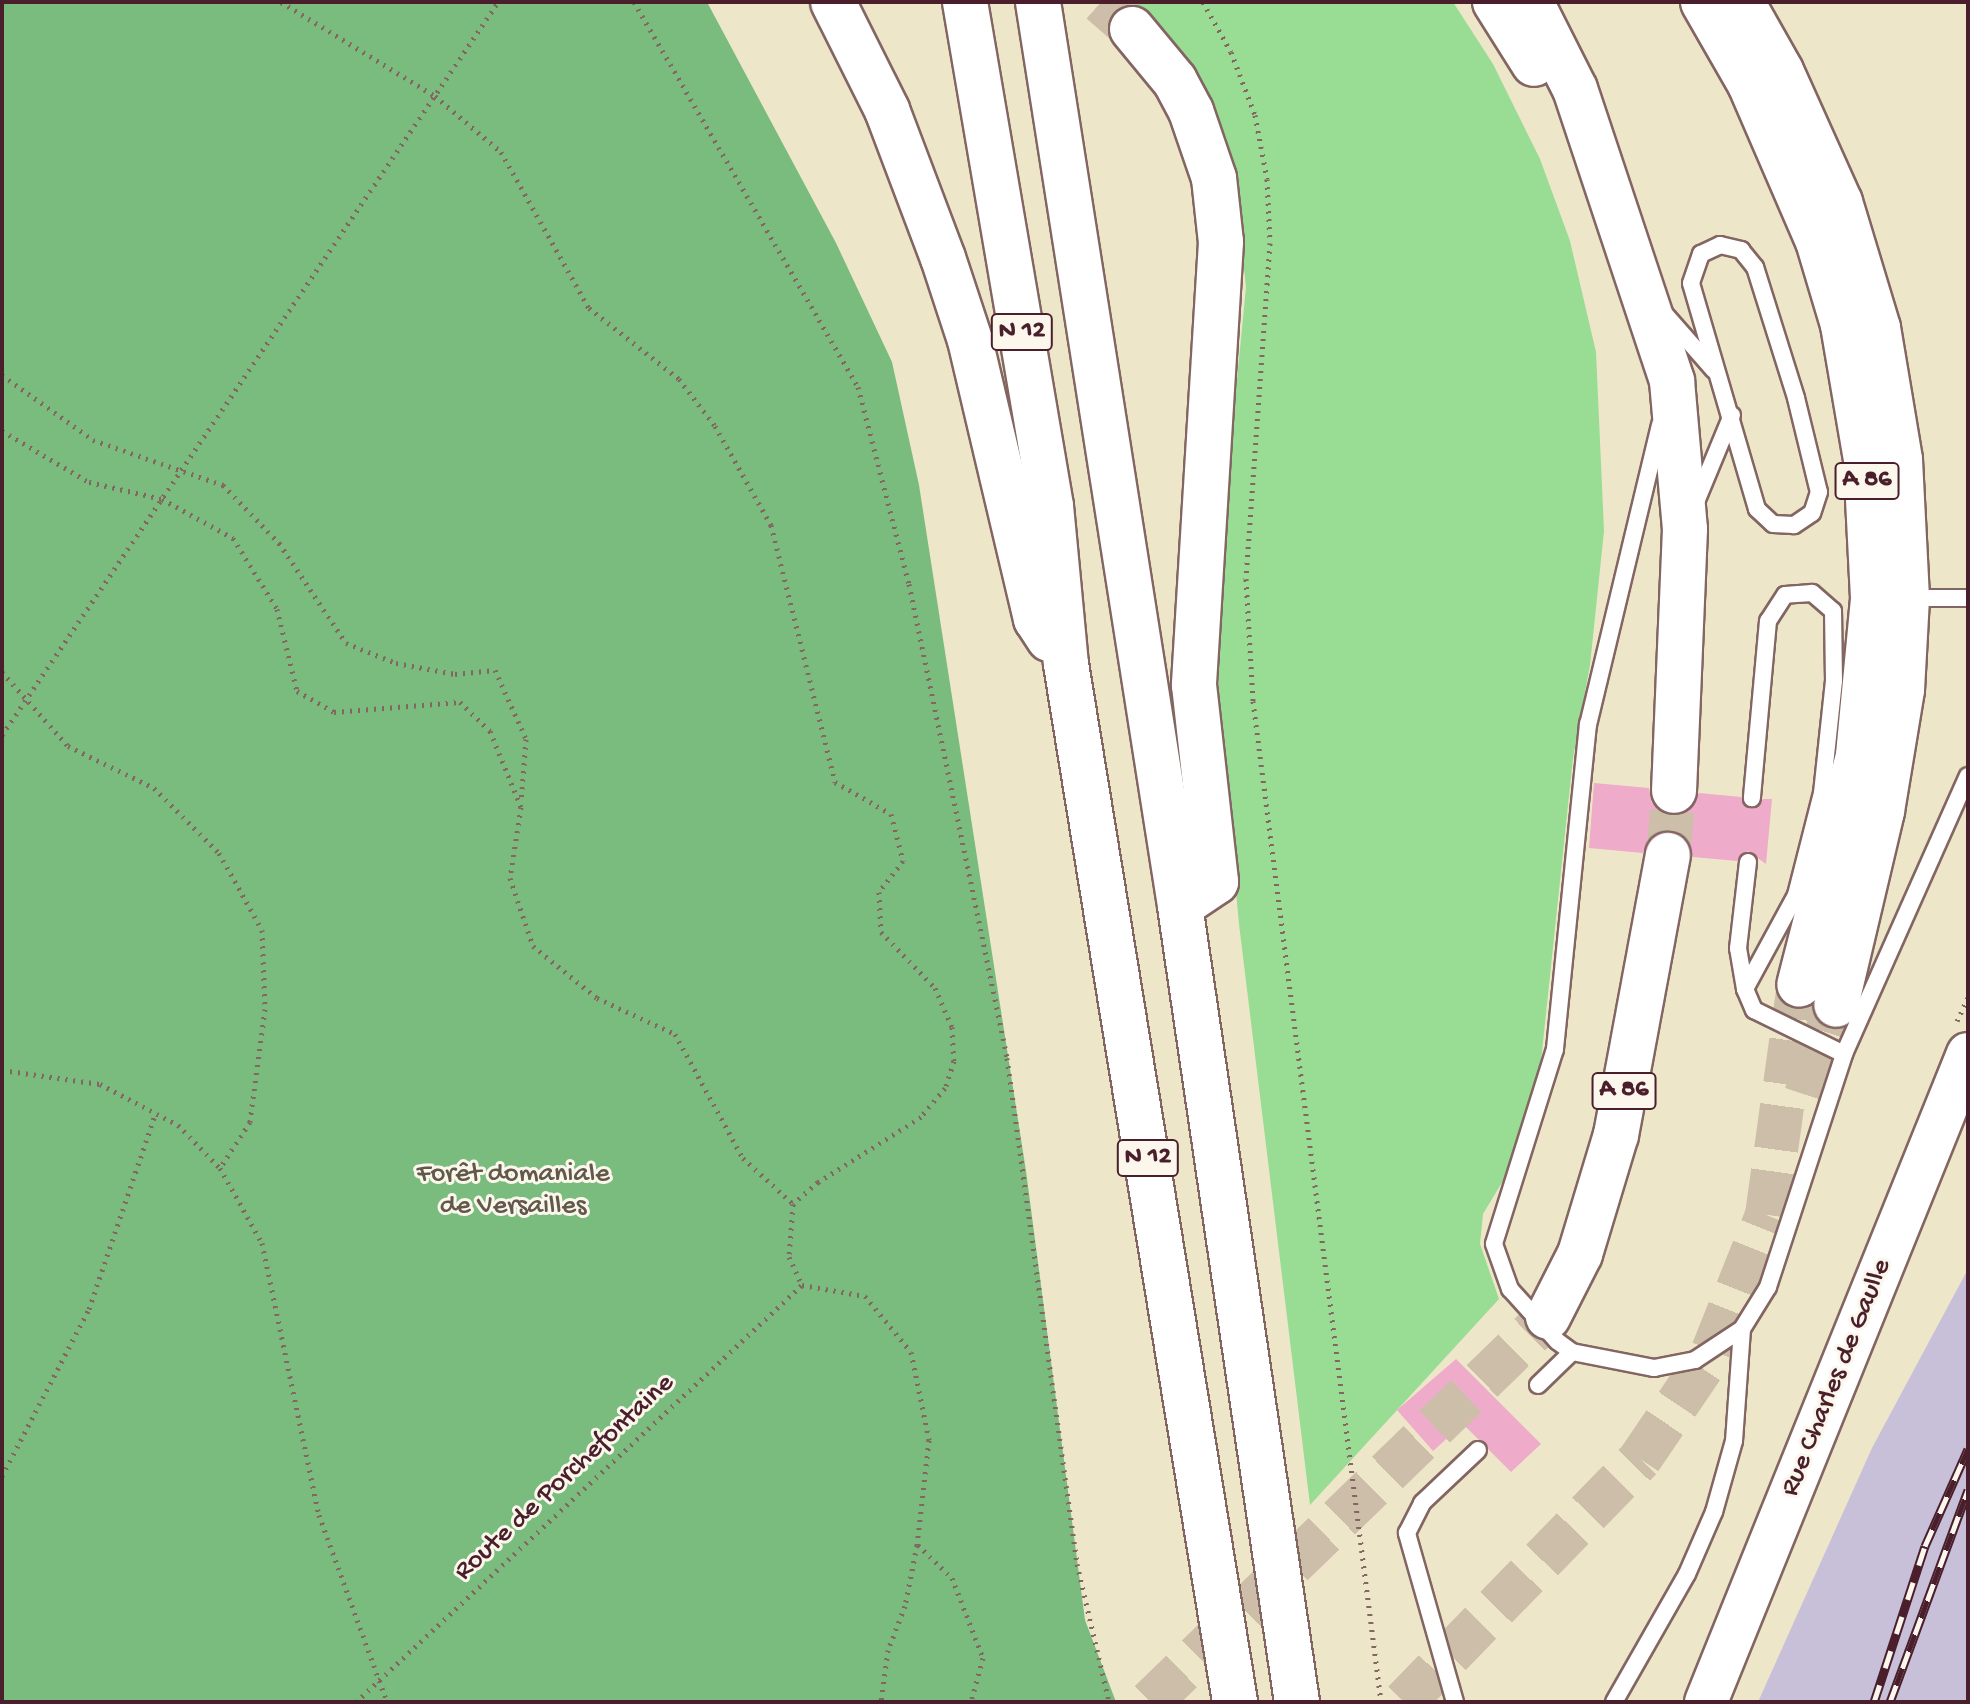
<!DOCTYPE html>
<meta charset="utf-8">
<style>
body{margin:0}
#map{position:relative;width:1970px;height:1704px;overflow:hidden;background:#ede6c9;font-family:"Gochi Hand",sans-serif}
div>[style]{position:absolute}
.industrial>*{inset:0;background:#c8bfd8}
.green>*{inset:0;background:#99dc94}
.forest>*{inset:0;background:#7abc7e}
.building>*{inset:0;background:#efabca}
.highway-tunnel>*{height:44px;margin-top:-22px;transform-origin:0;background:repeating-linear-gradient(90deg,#ccbea9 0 44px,transparent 0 66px)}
.path>*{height:5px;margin-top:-2.5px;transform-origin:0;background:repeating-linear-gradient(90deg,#836562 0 2px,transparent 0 8px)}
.roads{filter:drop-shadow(2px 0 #836562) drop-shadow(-2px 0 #836562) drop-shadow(0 2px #836562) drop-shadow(0 -2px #836562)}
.lane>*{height:16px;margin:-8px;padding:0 8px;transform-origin:8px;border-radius:8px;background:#fff}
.secondary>*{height:42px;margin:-21px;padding:0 21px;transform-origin:21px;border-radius:21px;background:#fff}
.highway>*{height:44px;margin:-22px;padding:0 22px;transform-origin:22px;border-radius:22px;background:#fff}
.rail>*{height:9px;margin-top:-4.5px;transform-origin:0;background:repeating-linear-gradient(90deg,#fbf7ec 0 18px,#4a1f2b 0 36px);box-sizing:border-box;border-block:2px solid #4a1f2b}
span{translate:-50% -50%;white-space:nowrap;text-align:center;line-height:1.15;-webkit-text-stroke:6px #fbf7ec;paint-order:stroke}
.shield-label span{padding:2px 6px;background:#fbf7ec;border:2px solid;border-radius:6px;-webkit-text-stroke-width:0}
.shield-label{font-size:26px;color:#4a1f2b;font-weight:700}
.park-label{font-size:28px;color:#62584a}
.street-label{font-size:28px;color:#4a1f2b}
.frame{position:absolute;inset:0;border:4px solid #4a1f2b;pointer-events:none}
</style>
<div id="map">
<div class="industrial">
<div style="clip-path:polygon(1968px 1269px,1968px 1702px,1758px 1702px,1872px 1448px)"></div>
</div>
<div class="green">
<div style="clip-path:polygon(1131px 2px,1453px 2px,1493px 64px,1540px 159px,1570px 241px,1596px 352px,1604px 531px,1590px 665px,1573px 758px,1541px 1061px,1504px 1179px,1483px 1214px,1480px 1244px,1499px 1299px,1310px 1505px,1239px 924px,1218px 695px,1222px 535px,1246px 287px,1238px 212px,1226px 137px,1200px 85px)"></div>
</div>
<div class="forest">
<div style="clip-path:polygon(2px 2px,707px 2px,836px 243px,892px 362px,919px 485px,1026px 1171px,1085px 1620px,1116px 1702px,2px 1702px)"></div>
</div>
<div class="building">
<div style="clip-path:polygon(1594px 783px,1649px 788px,1652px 803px,1672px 816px,1686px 813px,1699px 793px,1741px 797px,1752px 809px,1763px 799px,1772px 799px,1766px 864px,1748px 851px,1737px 861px,1693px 857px,1685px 837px,1672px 830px,1650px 838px,1643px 853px,1589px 848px)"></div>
<div style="clip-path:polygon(1456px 1359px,1541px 1444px,1511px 1472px,1463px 1424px,1433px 1451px,1397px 1410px)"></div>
</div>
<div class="highway-tunnel">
<div style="left:1101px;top:2px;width:41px;rotate:41.1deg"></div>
<div style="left:1668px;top:855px;width:64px;rotate:-84.6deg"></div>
<div style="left:1806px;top:1095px;width:95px;rotate:-71.6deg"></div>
<div style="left:1150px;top:1702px;width:554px;rotate:-44.05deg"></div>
<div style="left:1404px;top:1702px;width:339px;rotate:-45.8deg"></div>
<div style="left:1640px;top:1459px;width:130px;rotate:-55.9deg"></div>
<div style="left:1713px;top:1351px;width:146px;rotate:-68.3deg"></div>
<div style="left:1767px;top:1215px;width:232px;rotate:-82.1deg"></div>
</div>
<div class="path">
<div style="left:281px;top:2px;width:180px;rotate:31.4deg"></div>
<div style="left:435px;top:96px;width:87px;rotate:40.3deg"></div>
<div style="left:501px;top:152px;width:179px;rotate:60.6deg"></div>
<div style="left:589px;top:308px;width:115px;rotate:38.3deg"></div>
<div style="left:679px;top:379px;width:59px;rotate:52.5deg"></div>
<div style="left:715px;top:426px;width:114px;rotate:60.5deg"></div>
<div style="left:771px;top:525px;width:265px;rotate:76deg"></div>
<div style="left:835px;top:782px;width:64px;rotate:29.7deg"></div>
<div style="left:891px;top:814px;width:49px;rotate:75.7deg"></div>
<div style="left:903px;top:861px;width:39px;rotate:128deg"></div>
<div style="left:879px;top:892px;width:40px;rotate:87.1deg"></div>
<div style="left:881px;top:932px;width:78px;rotate:46deg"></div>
<div style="left:935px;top:988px;width:43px;rotate:66.4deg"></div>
<div style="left:952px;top:1027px;width:34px;rotate:87deg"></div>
<div style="left:954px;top:1061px;width:28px;rotate:108deg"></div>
<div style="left:945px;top:1088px;width:38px;rotate:130deg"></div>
<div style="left:921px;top:1117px;width:122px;rotate:147.7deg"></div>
<div style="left:818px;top:1182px;width:33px;rotate:139deg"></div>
<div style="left:793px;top:1204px;width:53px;rotate:94.3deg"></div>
<div style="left:789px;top:1257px;width:31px;rotate:65deg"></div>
<div style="left:802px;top:1285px;width:64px;rotate:9.9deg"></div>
<div style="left:865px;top:1296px;width:72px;rotate:50.6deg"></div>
<div style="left:911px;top:1352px;width:90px;rotate:78.4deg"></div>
<div style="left:929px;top:1440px;width:106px;rotate:96.5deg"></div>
<div style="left:917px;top:1545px;width:62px;rotate:101.1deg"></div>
<div style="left:905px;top:1606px;width:47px;rotate:111.1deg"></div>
<div style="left:888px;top:1650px;width:52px;rotate:97.7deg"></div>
<div style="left:634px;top:2px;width:445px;rotate:59.8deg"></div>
<div style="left:858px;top:387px;width:203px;rotate:75.5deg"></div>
<div style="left:909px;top:584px;width:484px;rotate:78.3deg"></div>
<div style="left:1007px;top:1058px;width:511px;rotate:82.12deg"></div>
<div style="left:1077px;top:1564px;width:142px;rotate:76.9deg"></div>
<div style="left:1203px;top:2px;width:57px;rotate:60.8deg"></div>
<div style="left:1231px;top:52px;width:67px;rotate:69.1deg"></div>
<div style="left:1255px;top:115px;width:65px;rotate:79.4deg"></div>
<div style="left:1267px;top:179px;width:64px;rotate:87.3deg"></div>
<div style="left:1270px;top:243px;width:337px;rotate:94.1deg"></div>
<div style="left:1246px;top:579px;width:122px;rotate:86.7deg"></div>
<div style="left:1253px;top:701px;width:1009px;rotate:82.71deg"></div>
<div style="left:2px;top:375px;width:112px;rotate:35.5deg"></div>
<div style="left:93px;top:440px;width:138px;rotate:19.1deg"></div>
<div style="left:223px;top:485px;width:81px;rotate:46deg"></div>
<div style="left:279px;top:543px;width:120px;rotate:56.2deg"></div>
<div style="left:346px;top:643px;width:54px;rotate:21.8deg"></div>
<div style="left:396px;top:663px;width:60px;rotate:10.6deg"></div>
<div style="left:455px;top:674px;width:40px;rotate:-5.7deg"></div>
<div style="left:495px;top:670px;width:76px;rotate:65.8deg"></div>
<div style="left:526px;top:739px;width:63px;rotate:94.5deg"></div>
<div style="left:2px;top:431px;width:101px;rotate:30.4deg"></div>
<div style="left:89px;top:482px;width:75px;rotate:13.1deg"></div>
<div style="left:162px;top:499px;width:81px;rotate:28.8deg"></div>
<div style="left:233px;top:538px;width:84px;rotate:58.2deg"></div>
<div style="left:277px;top:609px;width:84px;rotate:76.3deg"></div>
<div style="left:297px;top:691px;width:43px;rotate:29.6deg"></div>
<div style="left:334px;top:712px;width:126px;rotate:-4.5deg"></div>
<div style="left:460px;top:702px;width:42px;rotate:44deg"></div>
<div style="left:490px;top:731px;width:82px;rotate:67.8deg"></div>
<div style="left:521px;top:807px;width:72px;rotate:98.8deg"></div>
<div style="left:510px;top:878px;width:72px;rotate:71.3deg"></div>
<div style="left:533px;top:946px;width:82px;rotate:39.1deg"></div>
<div style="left:597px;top:998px;width:86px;rotate:24.8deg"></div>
<div style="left:675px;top:1034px;width:141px;rotate:61.3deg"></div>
<div style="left:743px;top:1158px;width:68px;rotate:42.6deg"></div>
<div style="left:2px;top:672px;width:99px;rotate:48.3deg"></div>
<div style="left:68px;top:746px;width:96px;rotate:26deg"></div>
<div style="left:154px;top:788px;width:92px;rotate:45deg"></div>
<div style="left:219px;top:853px;width:88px;rotate:60.8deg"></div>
<div style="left:262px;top:930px;width:79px;rotate:87.8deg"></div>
<div style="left:265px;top:1009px;width:114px;rotate:97.6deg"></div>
<div style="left:250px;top:1122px;width:55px;rotate:123.1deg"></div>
<div style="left:2px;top:735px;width:885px;rotate:-55.91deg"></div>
<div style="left:1957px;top:1021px;width:26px;rotate:-65deg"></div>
<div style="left:2px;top:1070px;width:99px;rotate:8.1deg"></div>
<div style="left:100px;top:1084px;width:88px;rotate:27.7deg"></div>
<div style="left:178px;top:1125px;width:60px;rotate:45.7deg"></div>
<div style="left:220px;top:1168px;width:86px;rotate:60.8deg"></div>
<div style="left:262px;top:1243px;width:278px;rotate:78.2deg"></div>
<div style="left:319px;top:1515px;width:199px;rotate:70deg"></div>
<div style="left:2px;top:1476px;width:188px;rotate:-62.5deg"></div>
<div style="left:89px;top:1309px;width:208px;rotate:-71.2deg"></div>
<div style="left:918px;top:1545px;width:47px;rotate:44.1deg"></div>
<div style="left:952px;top:1578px;width:86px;rotate:68.8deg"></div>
<div style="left:983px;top:1658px;width:46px;rotate:105.3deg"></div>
<div style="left:356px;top:1702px;width:611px;rotate:-43.08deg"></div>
</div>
<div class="roads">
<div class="lane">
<div style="left:1720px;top:245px;width:22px;rotate:13deg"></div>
<div style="left:1741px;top:250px;width:22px;rotate:51deg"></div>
<div style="left:1755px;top:267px;width:137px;rotate:72.6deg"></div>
<div style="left:1796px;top:398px;width:97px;rotate:76.3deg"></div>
<div style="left:1819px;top:492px;width:22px;rotate:108deg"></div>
<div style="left:1812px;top:513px;width:22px;rotate:146deg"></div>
<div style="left:1794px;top:525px;width:21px;rotate:-177deg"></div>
<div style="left:1773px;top:524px;width:22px;rotate:-137deg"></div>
<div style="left:1757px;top:509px;width:235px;rotate:-106.3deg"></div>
<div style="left:1691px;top:283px;width:31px;rotate:-71deg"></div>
<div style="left:1701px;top:254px;width:21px;rotate:-25deg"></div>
<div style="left:1663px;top:312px;width:77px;rotate:48.7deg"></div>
<div style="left:1660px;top:425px;width:308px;rotate:103.5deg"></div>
<div style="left:1588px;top:724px;width:327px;rotate:95.8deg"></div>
<div style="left:1555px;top:1049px;width:204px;rotate:107.4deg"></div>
<div style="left:1494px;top:1244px;width:48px;rotate:70.4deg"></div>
<div style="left:1510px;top:1289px;width:70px;rotate:47.9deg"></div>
<div style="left:1557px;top:1341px;width:19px;rotate:36deg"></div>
<div style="left:1572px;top:1352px;width:84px;rotate:11deg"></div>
<div style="left:1654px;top:1368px;width:42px;rotate:-11deg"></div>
<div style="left:1695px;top:1360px;width:56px;rotate:-33.4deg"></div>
<div style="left:1742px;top:1329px;width:49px;rotate:-58.2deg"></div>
<div style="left:1768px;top:1287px;width:245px;rotate:-71.9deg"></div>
<div style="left:1844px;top:1054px;width:304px;rotate:-66deg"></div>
<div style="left:1696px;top:502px;width:94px;rotate:-67.5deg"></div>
<div style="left:1910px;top:598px;width:58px"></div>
<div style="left:1748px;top:862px;width:87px;rotate:96.6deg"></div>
<div style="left:1738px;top:948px;width:42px;rotate:80.3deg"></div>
<div style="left:1745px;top:989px;width:107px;rotate:-61.5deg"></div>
<div style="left:1796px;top:895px;width:105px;rotate:-75.7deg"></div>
<div style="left:1822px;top:793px;width:113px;rotate:-83.9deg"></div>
<div style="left:1834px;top:681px;width:70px;rotate:-90.8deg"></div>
<div style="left:1833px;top:611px;width:28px;rotate:-139deg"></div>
<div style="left:1812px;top:593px;width:27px;rotate:176deg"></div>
<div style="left:1785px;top:595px;width:31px;rotate:123deg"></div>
<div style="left:1768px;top:621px;width:178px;rotate:95.2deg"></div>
<div style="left:1745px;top:989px;width:23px;rotate:67deg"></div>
<div style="left:1754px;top:1010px;width:100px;rotate:26.1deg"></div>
<div style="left:1538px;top:1385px;width:47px;rotate:-44.1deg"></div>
<div style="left:1455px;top:1702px;width:176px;rotate:-105.9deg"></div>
<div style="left:1407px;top:1533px;width:34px;rotate:-63deg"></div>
<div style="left:1422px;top:1503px;width:77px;rotate:-43.4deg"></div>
<div style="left:1614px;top:1702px;width:147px;rotate:-60.3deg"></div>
<div style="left:1687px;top:1574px;width:68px;rotate:-66.5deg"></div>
<div style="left:1714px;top:1512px;width:74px;rotate:-74.3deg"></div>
<div style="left:1734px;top:1441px;width:112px;rotate:-85.9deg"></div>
</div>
<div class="secondary">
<div style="left:1706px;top:1702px;width:699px;rotate:-67.99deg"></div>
</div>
<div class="highway">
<div style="left:833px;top:2px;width:121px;rotate:63.4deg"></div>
<div style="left:887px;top:110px;width:158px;rotate:69.3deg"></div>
<div style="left:943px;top:258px;width:86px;rotate:71.8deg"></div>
<div style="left:970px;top:340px;width:287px;rotate:76.7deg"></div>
<div style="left:1036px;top:619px;width:24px;rotate:57deg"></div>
<div style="left:965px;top:2px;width:511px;rotate:80.32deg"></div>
<div style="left:1051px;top:506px;width:159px;rotate:84.6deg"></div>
<div style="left:1066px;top:664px;width:1052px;rotate:80.75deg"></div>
<div style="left:1038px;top:2px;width:915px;rotate:81.07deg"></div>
<div style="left:1180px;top:906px;width:805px;rotate:81.64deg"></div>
<div style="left:1495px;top:2px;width:73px;rotate:57.8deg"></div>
<div style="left:1531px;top:2px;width:97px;rotate:63.2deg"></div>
<div style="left:1575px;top:89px;width:308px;rotate:71.6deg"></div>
<div style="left:1672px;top:381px;width:149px;rotate:85deg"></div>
<div style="left:1685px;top:529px;width:262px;rotate:92.4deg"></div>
<div style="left:1703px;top:2px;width:95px;rotate:60.2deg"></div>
<div style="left:1750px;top:84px;width:171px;rotate:66.6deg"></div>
<div style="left:1818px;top:241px;width:88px;rotate:73.4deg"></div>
<div style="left:1843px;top:325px;width:137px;rotate:80.3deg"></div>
<div style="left:1866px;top:460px;width:139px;rotate:87.1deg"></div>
<div style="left:1873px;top:599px;width:158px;rotate:95.5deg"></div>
<div style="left:1858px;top:756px;width:236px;rotate:104.4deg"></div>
<div style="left:1742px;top:2px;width:79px;rotate:60.5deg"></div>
<div style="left:1781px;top:71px;width:144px;rotate:65.8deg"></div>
<div style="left:1840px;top:202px;width:132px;rotate:73.2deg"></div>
<div style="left:1878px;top:328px;width:134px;rotate:80.5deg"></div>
<div style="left:1900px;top:460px;width:138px;rotate:87.1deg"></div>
<div style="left:1907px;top:598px;width:92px;rotate:93.1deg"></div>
<div style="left:1902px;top:690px;width:123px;rotate:99.4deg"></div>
<div style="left:1882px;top:811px;width:199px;rotate:103.3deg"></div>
<div style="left:1132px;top:29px;width:67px;rotate:50.4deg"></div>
<div style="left:1175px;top:81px;width:34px;rotate:62deg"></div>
<div style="left:1191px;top:111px;width:71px;rotate:71.1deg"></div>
<div style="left:1214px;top:178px;width:64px;rotate:83.8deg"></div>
<div style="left:1221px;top:242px;width:444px;rotate:93.5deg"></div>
<div style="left:1194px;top:685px;width:198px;rotate:83.6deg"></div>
<div style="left:1216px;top:882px;width:43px;rotate:146.3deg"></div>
<div style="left:1548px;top:1317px;width:71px;rotate:-63.1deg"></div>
<div style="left:1580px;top:1254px;width:124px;rotate:-73.2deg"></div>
<div style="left:1616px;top:1135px;width:285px;rotate:-79.5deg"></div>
</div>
</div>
<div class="rail">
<div style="left:1874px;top:1702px;width:164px;rotate:-71.9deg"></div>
<div style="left:1925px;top:1546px;width:106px;rotate:-66.1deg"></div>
<div style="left:1890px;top:1702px;width:226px;rotate:-69.8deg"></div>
</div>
<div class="shield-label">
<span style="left:1022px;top:332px">N 12</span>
<span style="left:1867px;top:481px">A 86</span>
<span style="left:1624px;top:1091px">A 86</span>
<span style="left:1148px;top:1158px">N 12</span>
</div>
<div class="park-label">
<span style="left:513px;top:1191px">Forêt domaniale<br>de Versailles</span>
</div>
<div class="street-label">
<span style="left:1837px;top:1378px;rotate:-68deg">Rue Charles de Gaulle</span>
<span style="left:565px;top:1478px;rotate:-43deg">Route de Porchefontaine</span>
</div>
<div class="frame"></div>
</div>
